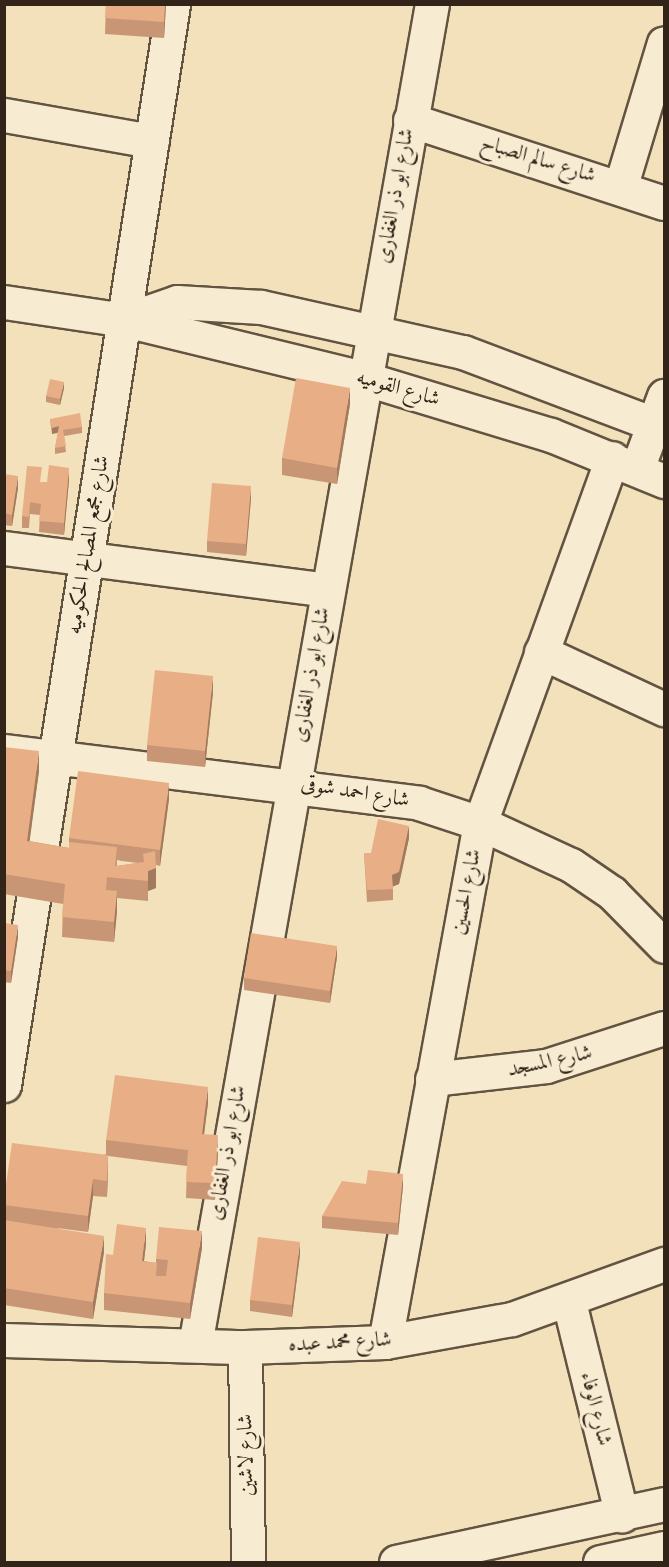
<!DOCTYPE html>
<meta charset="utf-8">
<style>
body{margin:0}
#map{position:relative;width:669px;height:1567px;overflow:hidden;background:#f2e1ba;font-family:"Sorts Mill Goudy",Amiri,serif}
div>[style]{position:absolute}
.roads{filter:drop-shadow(2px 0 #635341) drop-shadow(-2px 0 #635341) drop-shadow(0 2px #635341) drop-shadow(0 -2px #635341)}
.minor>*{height:33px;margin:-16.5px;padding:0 16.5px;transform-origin:16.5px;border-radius:16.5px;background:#f7ecd2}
.wall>*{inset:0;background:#c89674}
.shaded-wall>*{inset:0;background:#a27a5e}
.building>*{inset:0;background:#e8af87}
span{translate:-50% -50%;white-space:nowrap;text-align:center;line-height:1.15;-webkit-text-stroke:6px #f7ecd2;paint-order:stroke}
.street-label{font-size:21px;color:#332419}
.frame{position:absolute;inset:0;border:6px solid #332419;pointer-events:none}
</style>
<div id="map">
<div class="roads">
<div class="minor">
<div style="left:4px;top:115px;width:150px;rotate:10deg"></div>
<div style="left:410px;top:120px;width:267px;rotate:18.1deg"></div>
<div style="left:621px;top:185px;width:148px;rotate:-73.2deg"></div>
<div style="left:4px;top:302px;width:122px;rotate:8.5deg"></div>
<div style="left:125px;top:320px;width:245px;rotate:13.7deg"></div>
<div style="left:363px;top:378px;width:196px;rotate:16.9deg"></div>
<div style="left:551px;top:435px;width:122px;rotate:22.2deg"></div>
<div style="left:125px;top:320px;width:55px;rotate:-19.1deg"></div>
<div style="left:177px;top:302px;width:84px;rotate:3.4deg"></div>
<div style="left:261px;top:307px;width:207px;rotate:12.6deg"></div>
<div style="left:463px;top:352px;width:215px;rotate:20.7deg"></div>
<div style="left:637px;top:469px;width:78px;rotate:-69.7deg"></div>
<div style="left:4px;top:548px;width:325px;rotate:7.4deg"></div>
<div style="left:541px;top:652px;width:136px;rotate:24.9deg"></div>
<div style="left:4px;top:751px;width:418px;rotate:7.1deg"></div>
<div style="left:419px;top:803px;width:64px;rotate:18.2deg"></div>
<div style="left:480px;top:823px;width:100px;rotate:24.8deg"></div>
<div style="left:571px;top:865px;width:50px;rotate:34.3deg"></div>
<div style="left:612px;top:893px;width:74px;rotate:45.5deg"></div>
<div style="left:432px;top:1079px;width:115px;rotate:-6.5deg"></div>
<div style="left:546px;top:1066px;width:124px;rotate:-17.9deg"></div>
<div style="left:4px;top:1085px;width:1094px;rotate:-81.11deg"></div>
<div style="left:569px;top:1302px;width:220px;rotate:76.1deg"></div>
<div style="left:4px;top:1340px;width:241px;rotate:1.7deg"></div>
<div style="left:245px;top:1347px;width:140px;rotate:-2deg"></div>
<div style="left:385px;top:1342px;width:129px;rotate:-10.3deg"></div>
<div style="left:512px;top:1319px;width:162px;rotate:-19.9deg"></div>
<div style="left:385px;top:1342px;width:528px;rotate:-79.63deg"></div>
<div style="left:480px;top:823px;width:388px;rotate:-70.1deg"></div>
<div style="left:195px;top:1345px;width:1362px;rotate:-79.98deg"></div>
<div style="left:245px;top:1347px;width:215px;rotate:89.2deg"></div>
<div style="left:396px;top:1562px;width:274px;rotate:-12.2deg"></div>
<div style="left:600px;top:1562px;width:66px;rotate:-12.3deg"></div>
</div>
</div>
<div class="wall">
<div style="clip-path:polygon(106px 4px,166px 4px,164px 38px,105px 34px)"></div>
<div style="clip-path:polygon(64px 388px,60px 405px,46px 402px,46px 396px)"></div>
<div style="clip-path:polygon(350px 404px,337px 484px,282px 475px,282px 458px)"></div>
<div style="clip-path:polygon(50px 419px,82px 427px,82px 433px,64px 436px,66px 452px,55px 454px,55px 448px,58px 433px,52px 434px)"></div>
<div style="clip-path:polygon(4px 474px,18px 488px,12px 526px,4px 525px)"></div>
<div style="clip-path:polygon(69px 480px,64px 535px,39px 532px,40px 515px,30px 514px,29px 528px,22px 528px,22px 516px,42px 482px,47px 482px)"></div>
<div style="clip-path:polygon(251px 498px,246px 556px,207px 552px,207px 541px)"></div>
<div style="clip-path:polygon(213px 692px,205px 767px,147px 761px,147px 745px)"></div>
<div style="clip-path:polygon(evenodd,4px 747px,39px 771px,29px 841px,69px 848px,69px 838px,169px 799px,160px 866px,156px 865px,156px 888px,148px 891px,148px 901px,117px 898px,117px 911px,114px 942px,62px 937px,63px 904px,4px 894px,4px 747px,117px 860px,122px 861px,138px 863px,117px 866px,117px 860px)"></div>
<div style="clip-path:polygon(409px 838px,399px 884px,393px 886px,393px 900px,367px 902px,364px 853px,371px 853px)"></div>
<div style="clip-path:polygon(4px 923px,18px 937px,11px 983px,4px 982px)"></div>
<div style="clip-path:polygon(337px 957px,330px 1003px,244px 990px,244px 978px)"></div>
<div style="clip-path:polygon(208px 1103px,204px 1134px,218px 1152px,215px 1200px,186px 1198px,187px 1166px,108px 1156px,107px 1197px,93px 1196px,88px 1232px,57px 1228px,104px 1252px,93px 1319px,4px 1305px,4px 1198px,106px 1154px,106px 1140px)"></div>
<div style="clip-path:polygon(403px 1186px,398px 1235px,322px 1228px,322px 1216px)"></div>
<div style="clip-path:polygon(146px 1244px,144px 1261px,156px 1263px,156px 1259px,202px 1248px,190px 1319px,104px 1310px,104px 1293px,113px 1255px)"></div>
<div style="clip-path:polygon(300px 1254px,292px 1317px,250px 1311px,250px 1300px)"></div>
</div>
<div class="shaded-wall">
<div style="clip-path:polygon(165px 4px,166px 4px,164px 38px,164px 22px)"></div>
<div style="clip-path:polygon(64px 382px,64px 388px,60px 405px,60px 399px)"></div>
<div style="clip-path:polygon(350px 388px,350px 404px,337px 484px,337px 468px)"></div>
<div style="clip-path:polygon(59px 426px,59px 432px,52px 434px,52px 428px)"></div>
<div style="clip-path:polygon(69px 468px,69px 480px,64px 535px,64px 523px)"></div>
<div style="clip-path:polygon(18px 476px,18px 488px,12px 526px,12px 515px)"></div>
<div style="clip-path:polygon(251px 486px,251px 498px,246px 556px,246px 544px)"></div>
<div style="clip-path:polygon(213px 676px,213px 692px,205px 767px,205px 751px)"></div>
<div style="clip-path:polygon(39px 751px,39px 771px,27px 861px,27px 841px)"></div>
<div style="clip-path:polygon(169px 783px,169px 799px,160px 866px,160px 850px)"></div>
<div style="clip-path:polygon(409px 826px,409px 838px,399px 884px,392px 887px,392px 875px)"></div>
<div style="clip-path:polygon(156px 868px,156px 888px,148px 891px,148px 871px)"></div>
<div style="clip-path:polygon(117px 891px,117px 911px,114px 942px,114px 922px)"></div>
<div style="clip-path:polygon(18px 925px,18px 937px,11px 983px,11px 971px)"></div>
<div style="clip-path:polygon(337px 946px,337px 957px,330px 1003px,330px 991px)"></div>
<div style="clip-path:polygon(208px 1087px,208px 1103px,202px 1150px,202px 1134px)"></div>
<div style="clip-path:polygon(218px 1135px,218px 1152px,215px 1200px,215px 1183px)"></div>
<div style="clip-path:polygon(108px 1155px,108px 1171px,107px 1197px,107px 1181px)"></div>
<div style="clip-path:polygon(403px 1174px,403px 1186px,398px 1235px,398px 1223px)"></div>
<div style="clip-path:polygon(93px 1179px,93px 1196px,88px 1232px,88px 1216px)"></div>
<div style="clip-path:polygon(146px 1228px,146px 1244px,142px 1277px,142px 1261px)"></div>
<div style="clip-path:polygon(202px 1231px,202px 1248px,190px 1319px,190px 1303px)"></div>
<div style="clip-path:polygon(104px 1236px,104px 1252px,93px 1319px,93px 1302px)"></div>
<div style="clip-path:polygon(300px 1242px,300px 1254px,292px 1317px,292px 1305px)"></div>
</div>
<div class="building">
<div style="clip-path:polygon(106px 4px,165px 4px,164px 22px,105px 18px)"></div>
<div style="clip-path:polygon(296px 378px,350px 388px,337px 468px,282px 458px)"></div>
<div style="clip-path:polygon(50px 379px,64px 382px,60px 399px,46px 396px)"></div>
<div style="clip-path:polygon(80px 413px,82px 427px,63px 430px,66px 446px,55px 448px,59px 426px,52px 428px,50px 419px)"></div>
<div style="clip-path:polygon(49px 465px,69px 468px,64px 523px,39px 521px,41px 504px,30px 502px,29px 517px,22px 516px,27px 466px,42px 467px,40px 482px,47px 482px)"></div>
<div style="clip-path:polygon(4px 474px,18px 476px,12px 515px,4px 513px)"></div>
<div style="clip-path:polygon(212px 483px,251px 486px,246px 544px,207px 541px)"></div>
<div style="clip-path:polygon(155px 670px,213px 676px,205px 751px,147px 745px)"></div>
<div style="clip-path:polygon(4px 747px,39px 751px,27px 841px,69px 848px,69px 842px,117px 847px,115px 866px,144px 862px,143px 854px,155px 851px,156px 868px,148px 871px,148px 881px,107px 877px,106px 890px,117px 891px,114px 922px,62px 917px,65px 884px,4px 874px)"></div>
<div style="clip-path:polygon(78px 771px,169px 783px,160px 850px,69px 838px)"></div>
<div style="clip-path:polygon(378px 819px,409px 826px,399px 872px,392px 875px,393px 889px,367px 890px,364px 853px,371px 853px)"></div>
<div style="clip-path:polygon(4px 923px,18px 925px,11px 971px,4px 970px)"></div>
<div style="clip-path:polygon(251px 933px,337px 946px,330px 991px,244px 978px)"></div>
<div style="clip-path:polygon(115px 1075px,208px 1087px,202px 1134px,218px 1135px,215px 1183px,186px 1182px,188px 1150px,106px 1140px)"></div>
<div style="clip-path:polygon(12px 1143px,108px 1155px,107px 1181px,93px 1179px,88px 1216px,4px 1205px,4px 1198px)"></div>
<div style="clip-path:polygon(368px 1170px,403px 1174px,398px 1223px,322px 1216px,342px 1181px,366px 1184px)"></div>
<div style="clip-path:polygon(4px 1220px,104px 1236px,93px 1302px,4px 1288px)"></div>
<div style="clip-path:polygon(117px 1224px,146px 1228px,142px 1261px,157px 1263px,156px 1276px,166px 1276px,168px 1260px,156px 1259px,159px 1227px,202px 1231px,190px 1303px,104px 1293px,106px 1254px,113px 1255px)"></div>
<div style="clip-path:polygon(258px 1237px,300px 1242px,292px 1305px,250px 1300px)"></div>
</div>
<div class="street-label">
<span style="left:538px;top:160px;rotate:17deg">شارع سالم الصباح</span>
<span style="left:396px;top:196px;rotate:-80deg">شارع ابو ذر الغفارى</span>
<span style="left:398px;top:389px;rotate:16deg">شارع القوميه</span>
<span style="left:89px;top:545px;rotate:-81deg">شارع مجمع المصالح الحكوميه</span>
<span style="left:312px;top:675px;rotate:-80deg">شارع ابو ذر الغفارى</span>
<span style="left:355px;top:793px;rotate:9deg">شارع احمد شوقى</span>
<span style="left:467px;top:892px;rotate:-79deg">شارع الحسين</span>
<span style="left:550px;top:1062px;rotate:-12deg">شارع المسجد</span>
<span style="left:228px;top:1153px;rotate:-80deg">شارع ابو ذر الغفارى</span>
<span style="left:340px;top:1343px;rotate:-3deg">شارع محمد عبده</span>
<span style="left:595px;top:1409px;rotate:76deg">شارع الوفاء</span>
<span style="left:247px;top:1455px;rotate:-91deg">شارع لاشين</span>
</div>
<div class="frame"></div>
</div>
